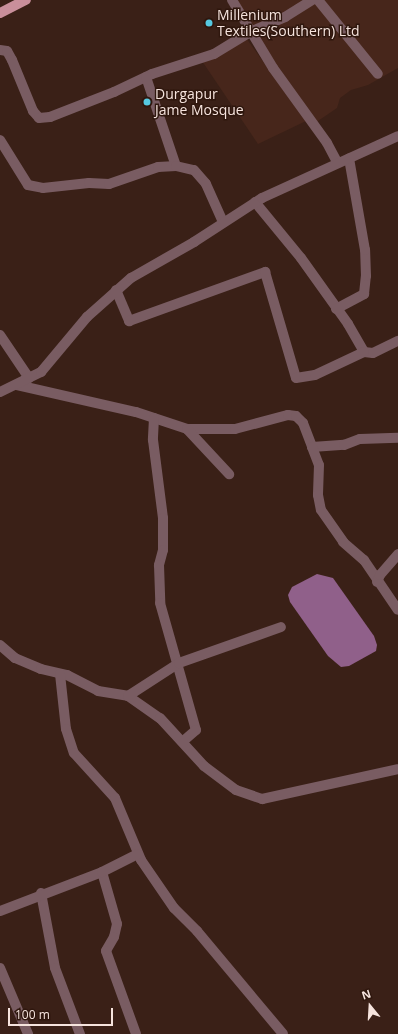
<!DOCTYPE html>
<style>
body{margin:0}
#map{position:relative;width:398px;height:1034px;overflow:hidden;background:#3a2017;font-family:"Open Sans",sans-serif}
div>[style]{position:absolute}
.built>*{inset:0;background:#47261b}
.water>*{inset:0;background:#90608a}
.minor>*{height:10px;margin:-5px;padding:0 5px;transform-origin:5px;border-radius:5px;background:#795c62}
.major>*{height:10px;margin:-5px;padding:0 5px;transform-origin:5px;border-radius:5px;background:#c98f9b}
.dots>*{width:11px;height:11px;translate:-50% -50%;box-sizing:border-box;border:2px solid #2f170e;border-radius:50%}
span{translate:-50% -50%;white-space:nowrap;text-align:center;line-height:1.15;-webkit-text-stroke:3px #2f170e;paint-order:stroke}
.poi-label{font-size:14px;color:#f6e4de}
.left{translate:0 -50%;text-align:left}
.north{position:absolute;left:350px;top:986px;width:40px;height:40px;-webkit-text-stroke:3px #2f170e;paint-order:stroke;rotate:342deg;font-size:11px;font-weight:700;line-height:16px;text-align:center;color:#f6e4de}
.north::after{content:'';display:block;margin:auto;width:14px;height:18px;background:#f6e4de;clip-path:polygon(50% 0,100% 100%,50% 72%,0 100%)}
.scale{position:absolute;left:8px;top:1008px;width:105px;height:18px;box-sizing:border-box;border:2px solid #f6e4de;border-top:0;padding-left:5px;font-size:12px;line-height:14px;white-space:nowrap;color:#f6e4de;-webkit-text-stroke:3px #2f170e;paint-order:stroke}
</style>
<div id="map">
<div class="built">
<div style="clip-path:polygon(233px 0,398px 0,398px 68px,368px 85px,351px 90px,340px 98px,337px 108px,315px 123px)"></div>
<div style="clip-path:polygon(246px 38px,306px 121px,258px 144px,202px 61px)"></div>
</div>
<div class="water">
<div style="clip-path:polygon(317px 574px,333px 578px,374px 636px,377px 645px,376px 651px,349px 666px,341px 667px,328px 656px,290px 602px,288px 595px,292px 587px)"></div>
</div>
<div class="minor">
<div style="left:232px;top:0;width:79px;rotate:58.9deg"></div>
<div style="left:273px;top:68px;width:92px;rotate:54.2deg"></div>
<div style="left:327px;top:143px;width:21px;rotate:62deg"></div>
<div style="left:318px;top:0;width:95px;rotate:51deg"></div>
<div style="left:0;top:50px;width:7px;rotate:8deg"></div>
<div style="left:7px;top:51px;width:10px;rotate:61deg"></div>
<div style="left:12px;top:60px;width:55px;rotate:67.6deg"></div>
<div style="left:33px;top:111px;width:9px;rotate:49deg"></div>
<div style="left:39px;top:118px;width:11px;rotate:-5deg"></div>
<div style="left:50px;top:117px;width:69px;rotate:-21.3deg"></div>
<div style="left:114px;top:92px;width:42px;rotate:-25.3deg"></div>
<div style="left:152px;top:74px;width:65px;rotate:-17.9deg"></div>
<div style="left:214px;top:54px;width:42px;rotate:-31.4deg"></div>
<div style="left:250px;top:32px;width:38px;rotate:-23deg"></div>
<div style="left:285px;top:17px;width:32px;rotate:-32deg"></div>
<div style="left:146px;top:77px;width:94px;rotate:71.4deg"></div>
<div style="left:0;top:140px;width:53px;rotate:58.1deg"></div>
<div style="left:28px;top:185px;width:15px;rotate:11deg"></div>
<div style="left:43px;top:188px;width:46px;rotate:-6.2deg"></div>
<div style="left:89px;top:183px;width:20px;rotate:3deg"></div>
<div style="left:109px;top:184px;width:52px;rotate:-19.1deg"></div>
<div style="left:158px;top:167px;width:18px;rotate:-3deg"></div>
<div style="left:176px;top:166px;width:18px;rotate:13deg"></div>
<div style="left:194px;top:170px;width:18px;rotate:49deg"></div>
<div style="left:206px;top:184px;width:42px;rotate:65.9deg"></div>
<div style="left:255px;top:202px;width:72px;rotate:50.6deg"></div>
<div style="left:301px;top:258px;width:81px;rotate:54.5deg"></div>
<div style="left:348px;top:324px;width:32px;rotate:60deg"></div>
<div style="left:364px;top:352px;width:9px;rotate:6deg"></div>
<div style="left:373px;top:353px;width:28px;rotate:-26deg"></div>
<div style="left:116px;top:290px;width:34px;rotate:67deg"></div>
<div style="left:129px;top:321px;width:145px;rotate:-19.8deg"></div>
<div style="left:265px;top:272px;width:110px;rotate:73.7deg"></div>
<div style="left:296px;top:378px;width:19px;rotate:-9deg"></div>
<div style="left:315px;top:375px;width:54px;rotate:-25.1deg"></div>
<div style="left:336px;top:309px;width:32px;rotate:-28deg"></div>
<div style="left:364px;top:294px;width:18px;rotate:-84deg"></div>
<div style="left:366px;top:276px;width:26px;rotate:-92deg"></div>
<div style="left:365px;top:250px;width:93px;rotate:-99.9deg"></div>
<div style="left:0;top:335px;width:52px;rotate:56deg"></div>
<div style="left:17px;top:385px;width:122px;rotate:12.8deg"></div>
<div style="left:136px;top:412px;width:54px;rotate:18.4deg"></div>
<div style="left:187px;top:429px;width:48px"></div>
<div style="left:235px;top:429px;width:55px;rotate:-14.8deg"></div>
<div style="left:288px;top:415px;width:8px;rotate:7deg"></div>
<div style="left:296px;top:416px;width:10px;rotate:45deg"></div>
<div style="left:303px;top:423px;width:26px;rotate:69deg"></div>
<div style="left:312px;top:447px;width:32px;rotate:-4deg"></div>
<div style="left:344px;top:445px;width:17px;rotate:-21deg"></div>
<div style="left:360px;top:439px;width:38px;rotate:-2deg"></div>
<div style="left:0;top:392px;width:46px;rotate:-26deg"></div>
<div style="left:41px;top:372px;width:72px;rotate:-50.1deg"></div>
<div style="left:87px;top:317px;width:59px;rotate:-41.6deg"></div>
<div style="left:131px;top:278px;width:73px;rotate:-29.7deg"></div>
<div style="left:194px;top:242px;width:81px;rotate:-32.9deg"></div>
<div style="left:262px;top:198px;width:149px;rotate:-24.5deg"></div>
<div style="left:154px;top:418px;width:22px;rotate:93deg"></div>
<div style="left:153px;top:440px;width:79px;rotate:82.7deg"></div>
<div style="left:163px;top:518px;width:32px;rotate:90deg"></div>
<div style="left:163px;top:550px;width:16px;rotate:105deg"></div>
<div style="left:159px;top:565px;width:38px;rotate:88deg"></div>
<div style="left:160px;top:603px;width:132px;rotate:74.2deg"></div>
<div style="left:196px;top:730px;width:18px;rotate:139deg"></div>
<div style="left:187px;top:429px;width:62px;rotate:47deg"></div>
<div style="left:312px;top:447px;width:19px;rotate:69deg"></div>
<div style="left:319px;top:465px;width:30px;rotate:92deg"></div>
<div style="left:318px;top:495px;width:15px;rotate:79deg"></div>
<div style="left:321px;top:510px;width:39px;rotate:55deg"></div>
<div style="left:343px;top:542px;width:28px;rotate:41deg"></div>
<div style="left:364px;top:560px;width:60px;rotate:55.8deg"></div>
<div style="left:377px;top:582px;width:8px;rotate:-67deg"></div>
<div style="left:380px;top:575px;width:28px;rotate:-49deg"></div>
<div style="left:0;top:645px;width:20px;rotate:41deg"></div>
<div style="left:15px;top:658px;width:28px;rotate:23deg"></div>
<div style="left:41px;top:669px;width:27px;rotate:13deg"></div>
<div style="left:67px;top:675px;width:35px;rotate:27deg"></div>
<div style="left:98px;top:691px;width:30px;rotate:9deg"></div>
<div style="left:128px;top:696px;width:39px;rotate:35deg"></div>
<div style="left:160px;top:718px;width:65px;rotate:47.5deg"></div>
<div style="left:204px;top:766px;width:40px;rotate:37deg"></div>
<div style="left:236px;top:790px;width:28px;rotate:19deg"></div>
<div style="left:262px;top:799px;width:139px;rotate:-12.4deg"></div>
<div style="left:60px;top:674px;width:55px;rotate:83.8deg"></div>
<div style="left:66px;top:729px;width:25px;rotate:72deg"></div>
<div style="left:74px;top:753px;width:61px;rotate:47.7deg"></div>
<div style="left:115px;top:798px;width:67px;rotate:67.2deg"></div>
<div style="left:141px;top:860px;width:58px;rotate:55.5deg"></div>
<div style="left:174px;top:908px;width:33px;rotate:45deg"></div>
<div style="left:197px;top:931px;width:134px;rotate:50.1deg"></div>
<div style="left:128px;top:696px;width:61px;rotate:-32.9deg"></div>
<div style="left:179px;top:663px;width:108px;rotate:-19.4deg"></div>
<div style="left:102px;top:872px;width:54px;rotate:73.9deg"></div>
<div style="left:117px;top:924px;width:13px;rotate:103deg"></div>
<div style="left:114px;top:937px;width:16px;rotate:120deg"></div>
<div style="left:106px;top:951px;width:88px;rotate:70.1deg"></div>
<div style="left:41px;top:893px;width:76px;rotate:79.4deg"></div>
<div style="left:55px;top:968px;width:71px;rotate:69.3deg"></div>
<div style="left:0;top:911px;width:109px;rotate:-20.9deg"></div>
<div style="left:102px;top:872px;width:40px;rotate:-26.6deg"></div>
<div style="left:0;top:968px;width:72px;rotate:67deg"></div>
</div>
<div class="major">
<div style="left:0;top:13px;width:29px;rotate:-27deg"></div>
</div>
<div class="dots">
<div style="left:209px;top:23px;background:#56c9e1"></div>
<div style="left:147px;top:102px;background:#56c9e1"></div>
</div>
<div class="poi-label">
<span class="left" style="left:217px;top:23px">Millenium<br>Textiles(Southern) Ltd</span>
<span class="left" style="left:155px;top:102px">Durgapur<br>Jame Mosque</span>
</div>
<div class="north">N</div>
<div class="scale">100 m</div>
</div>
